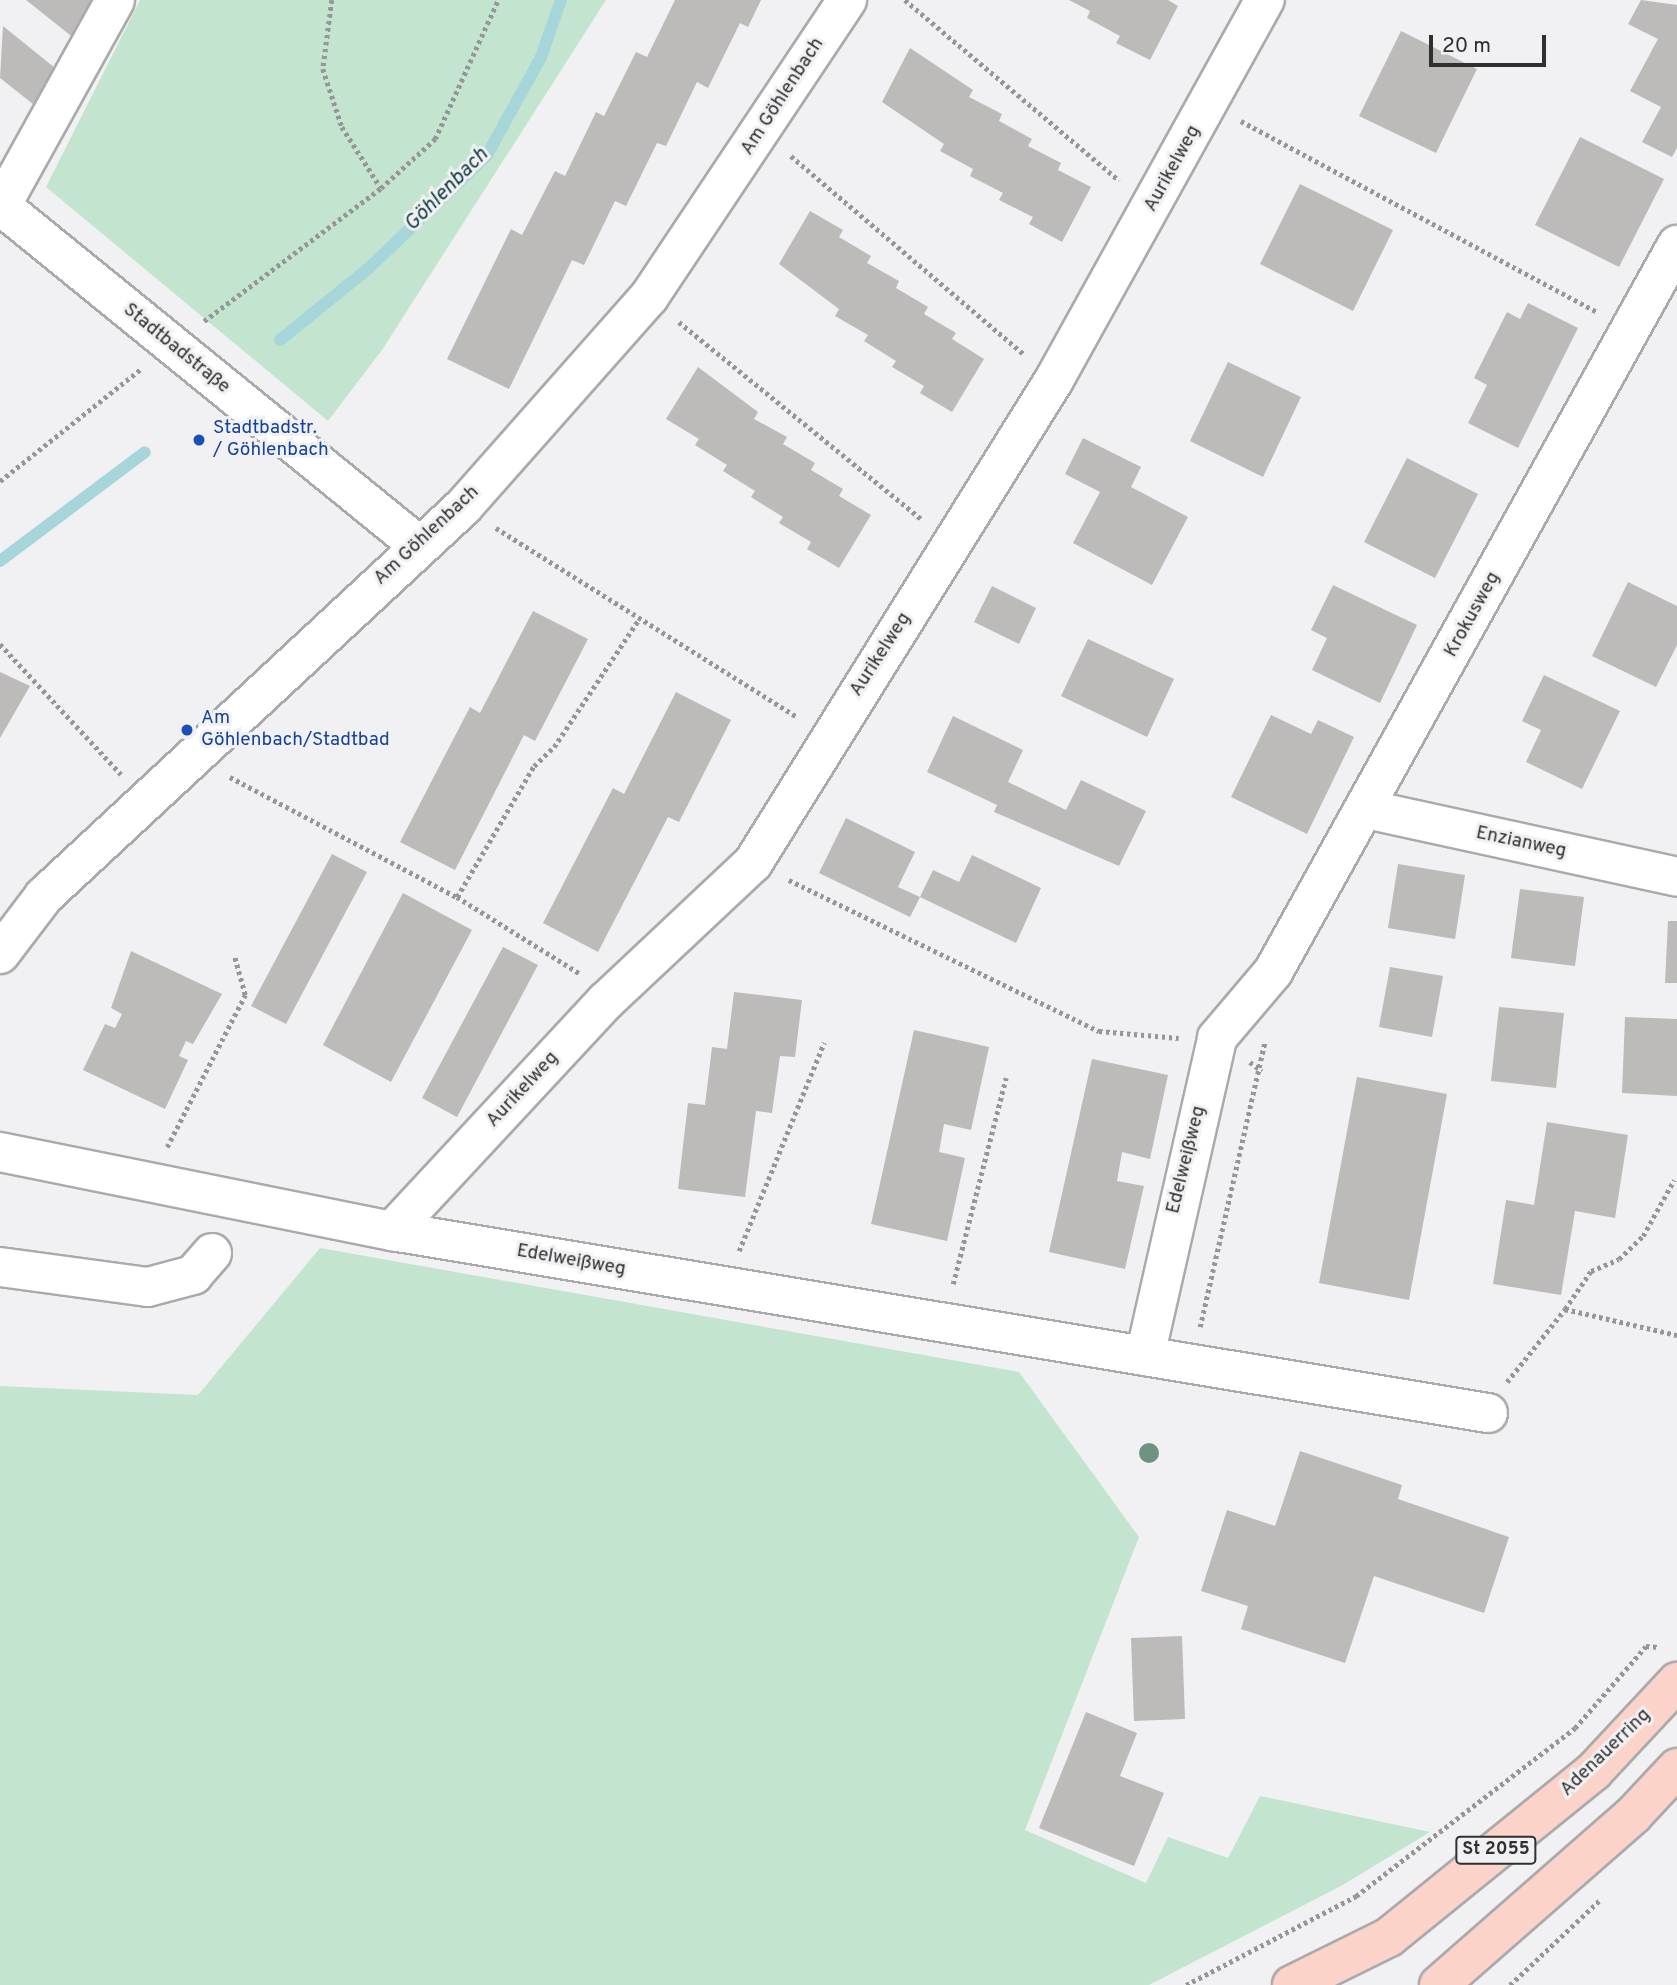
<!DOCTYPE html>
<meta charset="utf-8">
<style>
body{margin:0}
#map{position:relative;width:1677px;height:1985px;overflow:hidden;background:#f1f1f3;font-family:Overpass,sans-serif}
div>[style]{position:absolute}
.green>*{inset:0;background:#c3e5cf}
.stream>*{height:12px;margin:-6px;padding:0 6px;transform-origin:6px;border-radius:6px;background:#a7d6da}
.building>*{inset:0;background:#bcbbba}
.path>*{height:4.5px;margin-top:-2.25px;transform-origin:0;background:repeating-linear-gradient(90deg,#969698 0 3.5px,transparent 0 7px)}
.roads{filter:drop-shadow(2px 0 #aaaaac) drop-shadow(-2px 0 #aaaaac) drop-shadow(0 2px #aaaaac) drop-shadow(0 -2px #aaaaac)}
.minor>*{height:38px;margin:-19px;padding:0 19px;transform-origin:19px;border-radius:19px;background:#fff}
.major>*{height:38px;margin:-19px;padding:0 19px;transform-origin:19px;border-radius:19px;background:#fcd3c9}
.trees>*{width:20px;height:20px;margin:-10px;border-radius:50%;background:#6f9283}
.dots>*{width:19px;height:19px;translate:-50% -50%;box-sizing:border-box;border:4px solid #f1f1f3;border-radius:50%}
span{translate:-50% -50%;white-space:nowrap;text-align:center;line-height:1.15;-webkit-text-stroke:6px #f1f1f3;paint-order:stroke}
.shield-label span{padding:2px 5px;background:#f1f1f3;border:2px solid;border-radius:5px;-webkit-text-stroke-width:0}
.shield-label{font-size:18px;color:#303031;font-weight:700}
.street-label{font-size:19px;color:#303031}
.transit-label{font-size:19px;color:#164399}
.left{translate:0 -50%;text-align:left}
.water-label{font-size:21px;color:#0f3c3f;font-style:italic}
.scale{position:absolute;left:1429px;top:35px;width:117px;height:32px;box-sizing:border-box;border:4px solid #303031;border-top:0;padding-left:9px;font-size:21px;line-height:24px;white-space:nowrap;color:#303031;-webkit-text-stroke:5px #f1f1f3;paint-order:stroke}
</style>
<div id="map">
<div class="green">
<div style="clip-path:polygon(140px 0,606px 0,382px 350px,328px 421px,46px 187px)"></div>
<div style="clip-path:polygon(320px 1248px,1019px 1372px,1139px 1537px,1025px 1830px,1146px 1883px,1168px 1837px,1228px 1858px,1260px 1796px,1430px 1832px,1341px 1886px,1149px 1985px,0 1985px,0 1386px,198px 1395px)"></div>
</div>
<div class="stream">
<div style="left:280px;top:340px;width:116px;rotate:-39deg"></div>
<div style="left:370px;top:267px;width:162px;rotate:-43.7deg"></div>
<div style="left:487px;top:155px;width:112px;rotate:-61.1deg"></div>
<div style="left:541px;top:57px;width:60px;rotate:-70.7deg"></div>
<div style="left:0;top:561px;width:181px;rotate:-36.9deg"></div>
</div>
<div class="building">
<div style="clip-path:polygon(26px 0,100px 0,75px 39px)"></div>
<div style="clip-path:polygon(675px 0,761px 0,748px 27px,740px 23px,708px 88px,697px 82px,666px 146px,657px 143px,626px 206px,615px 201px,584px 265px,572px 260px,509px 389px,447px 359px,511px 229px,522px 235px,555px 171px,565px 176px,596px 112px,604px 116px,636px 52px,647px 57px)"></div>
<div style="clip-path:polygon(1069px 0,1168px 0,1178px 6px,1150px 60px,1116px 43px,1120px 36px,1087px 18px,1090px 11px)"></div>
<div style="clip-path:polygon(1641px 0,1677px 5px,1677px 148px,1672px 157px,1642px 142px,1661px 107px,1630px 91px,1658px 39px,1628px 24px)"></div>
<div style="clip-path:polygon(3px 26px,65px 76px,38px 108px,0 78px)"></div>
<div style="clip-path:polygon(1401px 31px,1477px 69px,1436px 153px,1359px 116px)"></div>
<div style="clip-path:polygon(910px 48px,973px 90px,969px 97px,1002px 114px,999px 121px,1032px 139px,1028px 146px,1061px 163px,1058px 170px,1091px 187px,1062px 242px,1029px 224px,1033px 217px,999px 200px,1003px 193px,970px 176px,973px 169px,940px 151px,944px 144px,882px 102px)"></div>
<div style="clip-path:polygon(1580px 137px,1664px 179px,1619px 267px,1535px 225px)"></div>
<div style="clip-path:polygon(1300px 184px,1393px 230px,1353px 311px,1260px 264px)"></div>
<div style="clip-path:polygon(810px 211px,843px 230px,839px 237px,871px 256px,867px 263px,899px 281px,896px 288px,928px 307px,924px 314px,956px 333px,952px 339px,984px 359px,952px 412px,920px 393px,924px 386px,892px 367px,896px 361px,864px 341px,868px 335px,835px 316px,839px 309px,779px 264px)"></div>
<div style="clip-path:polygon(1528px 303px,1578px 328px,1518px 448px,1468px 423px,1487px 385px,1474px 378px,1507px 312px,1520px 319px)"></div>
<div style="clip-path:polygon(1228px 362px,1301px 397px,1263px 477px,1190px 441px)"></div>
<div style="clip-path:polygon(698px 367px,758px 412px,754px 419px,787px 437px,783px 444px,815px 463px,811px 470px,843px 489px,839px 496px,871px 515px,839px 568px,807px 549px,811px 542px,779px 523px,783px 517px,751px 497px,755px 491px,723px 471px,727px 465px,695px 445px,699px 439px,666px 419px)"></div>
<div style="clip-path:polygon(1083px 438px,1141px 467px,1131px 487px,1188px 517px,1152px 585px,1073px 543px,1100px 492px,1065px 474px)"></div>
<div style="clip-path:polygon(1407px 458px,1478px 494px,1435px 578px,1364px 542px)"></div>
<div style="clip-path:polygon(1628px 582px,1677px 606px,1677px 645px,1656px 687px,1592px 656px)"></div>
<div style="clip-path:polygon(1333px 585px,1417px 625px,1380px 703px,1312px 670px,1327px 638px,1311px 630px)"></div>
<div style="clip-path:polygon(992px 586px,1036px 608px,1019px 644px,974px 622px)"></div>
<div style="clip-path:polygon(533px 611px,588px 639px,535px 741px,524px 735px,455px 870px,400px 842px,470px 707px,480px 713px)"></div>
<div style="clip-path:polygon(1088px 639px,1174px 679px,1147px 737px,1061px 696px)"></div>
<div style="clip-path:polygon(0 672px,30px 686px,0 738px)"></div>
<div style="clip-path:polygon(1544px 675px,1620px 711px,1582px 789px,1526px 762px,1541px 730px,1522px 721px)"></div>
<div style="clip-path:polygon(676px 692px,731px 720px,679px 822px,668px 817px,598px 952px,543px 923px,613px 788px,624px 794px)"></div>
<div style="clip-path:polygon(1271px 715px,1311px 734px,1318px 720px,1354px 737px,1307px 834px,1231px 797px)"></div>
<div style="clip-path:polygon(953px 716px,1023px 750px,1008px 782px,1066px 810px,1081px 780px,1146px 811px,1119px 866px,994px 812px,997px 805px,927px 772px)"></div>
<div style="clip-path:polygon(846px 818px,915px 852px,898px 887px,920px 897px,910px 917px,819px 873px)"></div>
<div style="clip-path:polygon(332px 854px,367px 872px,286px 1024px,251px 1006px)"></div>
<div style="clip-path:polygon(972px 855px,1041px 888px,1016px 943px,920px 897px,933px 870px,959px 882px)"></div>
<div style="clip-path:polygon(1398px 864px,1465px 875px,1455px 939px,1388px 928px)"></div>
<div style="clip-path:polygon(1520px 889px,1584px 897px,1575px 966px,1511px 958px)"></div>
<div style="clip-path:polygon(403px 893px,472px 930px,391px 1082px,323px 1045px)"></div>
<div style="clip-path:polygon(1668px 921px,1677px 921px,1677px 983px,1665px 983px)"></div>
<div style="clip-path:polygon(503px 947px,538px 965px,457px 1117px,422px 1098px)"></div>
<div style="clip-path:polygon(131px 951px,222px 994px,193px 1044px,186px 1041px,179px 1056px,188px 1060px,165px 1109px,83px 1070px,105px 1024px,115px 1028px,122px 1014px,111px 1008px)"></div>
<div style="clip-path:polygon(1390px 967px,1443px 976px,1432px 1037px,1379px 1027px)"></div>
<div style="clip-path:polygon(734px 992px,802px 1000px,795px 1057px,780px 1056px,772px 1113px,756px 1111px,745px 1197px,678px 1189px,688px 1103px,705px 1105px,712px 1047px,727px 1049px)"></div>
<div style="clip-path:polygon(1499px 1007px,1564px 1013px,1556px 1088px,1491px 1081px)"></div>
<div style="clip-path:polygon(1625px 1017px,1677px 1019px,1677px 1096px,1622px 1093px)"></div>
<div style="clip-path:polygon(914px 1030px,989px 1047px,971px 1130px,944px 1124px,939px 1152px,965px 1158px,947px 1241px,871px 1224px)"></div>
<div style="clip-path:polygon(1092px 1059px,1168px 1075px,1150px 1159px,1122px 1152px,1117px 1181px,1144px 1186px,1125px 1269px,1049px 1252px)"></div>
<div style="clip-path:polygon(1357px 1077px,1447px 1094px,1409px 1300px,1319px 1283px)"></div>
<div style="clip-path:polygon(1547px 1122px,1628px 1135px,1615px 1218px,1575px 1211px,1561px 1295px,1493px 1284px,1506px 1200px,1534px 1205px)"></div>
<div style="clip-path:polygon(1300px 1451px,1402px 1485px,1398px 1499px,1509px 1537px,1484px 1613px,1374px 1576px,1345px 1663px,1241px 1629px,1248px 1606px,1201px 1591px,1227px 1510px,1275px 1526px)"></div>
<div style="clip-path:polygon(1182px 1636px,1185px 1719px,1134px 1721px,1131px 1638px)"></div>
<div style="clip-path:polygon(1086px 1712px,1137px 1733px,1120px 1776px,1164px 1793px,1134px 1866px,1039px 1828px)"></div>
</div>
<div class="path">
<div style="left:332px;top:0;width:70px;rotate:97.4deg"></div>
<div style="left:323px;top:69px;width:61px;rotate:71.9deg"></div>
<div style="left:342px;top:127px;width:72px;rotate:57.4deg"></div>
<div style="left:905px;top:0;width:280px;rotate:40.1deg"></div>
<div style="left:1241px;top:121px;width:404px;rotate:28.2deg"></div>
<div style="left:791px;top:156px;width:306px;rotate:40.4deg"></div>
<div style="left:204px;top:321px;width:221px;rotate:-36.9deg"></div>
<div style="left:381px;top:188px;width:73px;rotate:-42.2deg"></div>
<div style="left:435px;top:139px;width:153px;rotate:-65.6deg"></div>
<div style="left:679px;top:322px;width:314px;rotate:39.1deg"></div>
<div style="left:0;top:481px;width:180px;rotate:-38.5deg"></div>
<div style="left:496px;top:528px;width:355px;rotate:32.1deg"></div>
<div style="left:0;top:644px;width:178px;rotate:47.1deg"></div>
<div style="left:230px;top:777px;width:257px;rotate:27.9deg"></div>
<div style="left:457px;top:897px;width:144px;rotate:31.9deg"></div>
<div style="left:789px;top:880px;width:345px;rotate:26deg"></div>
<div style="left:1099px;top:1031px;width:80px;rotate:5deg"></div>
<div style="left:457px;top:897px;width:152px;rotate:-59.6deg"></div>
<div style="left:534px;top:766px;width:28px;rotate:-44deg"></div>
<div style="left:554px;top:747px;width:154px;rotate:-56.4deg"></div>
<div style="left:1250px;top:1062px;width:15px;rotate:37deg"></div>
<div style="left:167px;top:1147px;width:171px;rotate:-62.8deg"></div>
<div style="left:245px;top:995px;width:41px;rotate:-105.4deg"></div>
<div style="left:739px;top:1251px;width:225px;rotate:-67.8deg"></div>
<div style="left:953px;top:1284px;width:213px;rotate:-75.6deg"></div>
<div style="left:1565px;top:1309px;width:46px;rotate:-55.6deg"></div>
<div style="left:1591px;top:1271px;width:30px;rotate:-23deg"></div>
<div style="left:1619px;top:1259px;width:33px;rotate:-44deg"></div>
<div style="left:1643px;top:1236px;width:64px;rotate:-61deg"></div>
<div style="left:1200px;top:1327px;width:292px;rotate:-77.2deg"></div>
<div style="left:1507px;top:1382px;width:93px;rotate:-51.5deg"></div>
<div style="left:1565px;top:1309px;width:115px;rotate:13.1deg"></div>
<div style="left:1186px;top:1985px;width:192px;rotate:-27.6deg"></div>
<div style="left:1356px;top:1896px;width:276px;rotate:-37.5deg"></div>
<div style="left:1575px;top:1728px;width:108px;rotate:-49.1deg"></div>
<div style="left:1646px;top:1646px;width:13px;rotate:4deg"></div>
<div style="left:1510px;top:1985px;width:125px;rotate:-43.4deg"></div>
</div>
<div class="roads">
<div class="minor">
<div style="left:0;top:205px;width:537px;rotate:39.11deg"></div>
<div style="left:1px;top:206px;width:235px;rotate:-61deg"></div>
<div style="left:1366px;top:809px;width:318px;rotate:12.3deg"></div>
<div style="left:0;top:954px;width:73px;rotate:-52.8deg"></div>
<div style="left:44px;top:896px;width:572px;rotate:-42.87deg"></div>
<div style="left:463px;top:507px;width:281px;rotate:-48.5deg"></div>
<div style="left:649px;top:297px;width:357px;rotate:-56.3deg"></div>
<div style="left:0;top:1152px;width:400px;rotate:11.4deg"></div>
<div style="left:392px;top:1231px;width:1111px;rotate:9.43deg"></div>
<div style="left:392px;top:1231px;width:314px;rotate:-47.1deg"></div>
<div style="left:606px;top:1001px;width:202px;rotate:-43.2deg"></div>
<div style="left:753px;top:863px;width:569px;rotate:-58.07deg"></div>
<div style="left:1054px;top:380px;width:435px;rotate:-61deg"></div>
<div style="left:0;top:1267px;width:149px;rotate:7.7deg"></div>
<div style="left:148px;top:1287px;width:47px;rotate:-14.9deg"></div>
<div style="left:193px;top:1275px;width:29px;rotate:-49deg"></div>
<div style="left:1145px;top:1356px;width:326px;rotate:-77.2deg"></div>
<div style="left:1217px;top:1038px;width:87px;rotate:-49.7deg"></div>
<div style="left:1273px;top:972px;width:832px;rotate:-60.94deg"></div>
</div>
<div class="major">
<div style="left:1292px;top:1985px;width:108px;rotate:-26.3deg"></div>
<div style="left:1389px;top:1937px;width:264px;rotate:-39deg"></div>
<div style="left:1594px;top:1771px;width:122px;rotate:-47deg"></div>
<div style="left:1439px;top:1985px;width:259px;rotate:-41.2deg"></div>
<div style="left:1634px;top:1814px;width:63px;rotate:-46.9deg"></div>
</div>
</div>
<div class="trees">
<div style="left:1149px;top:1453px"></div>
</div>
<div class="dots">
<div style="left:199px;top:440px;background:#1a4fb4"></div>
<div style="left:187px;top:730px;background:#1a4fb4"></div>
</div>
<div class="shield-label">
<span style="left:1496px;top:1850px">St 2055</span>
</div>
<div class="street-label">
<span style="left:783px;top:97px;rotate:-57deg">Am Göhlenbach</span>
<span style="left:1173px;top:169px;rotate:-61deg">Aurikelweg</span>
<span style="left:176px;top:349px;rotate:39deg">Stadtbadstraße</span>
<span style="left:427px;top:536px;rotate:-43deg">Am Göhlenbach</span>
<span style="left:1473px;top:615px;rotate:-61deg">Krokusweg</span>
<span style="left:881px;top:655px;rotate:-57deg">Aurikelweg</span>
<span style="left:1521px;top:843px;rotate:12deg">Enzianweg</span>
<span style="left:523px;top:1090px;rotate:-47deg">Aurikelweg</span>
<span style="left:1187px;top:1160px;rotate:-76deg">Edelweißweg</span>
<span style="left:571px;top:1261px;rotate:10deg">Edelweißweg</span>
<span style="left:1606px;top:1753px;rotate:-44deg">Adenauerring</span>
</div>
<div class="transit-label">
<span class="left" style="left:213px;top:440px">Stadtbadstr.<br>/ Göhlenbach</span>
<span class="left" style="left:201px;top:730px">Am<br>Göhlenbach/Stadtbad</span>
</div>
<div class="water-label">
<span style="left:447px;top:190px;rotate:-45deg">Göhlenbach</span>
</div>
<div class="scale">20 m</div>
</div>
